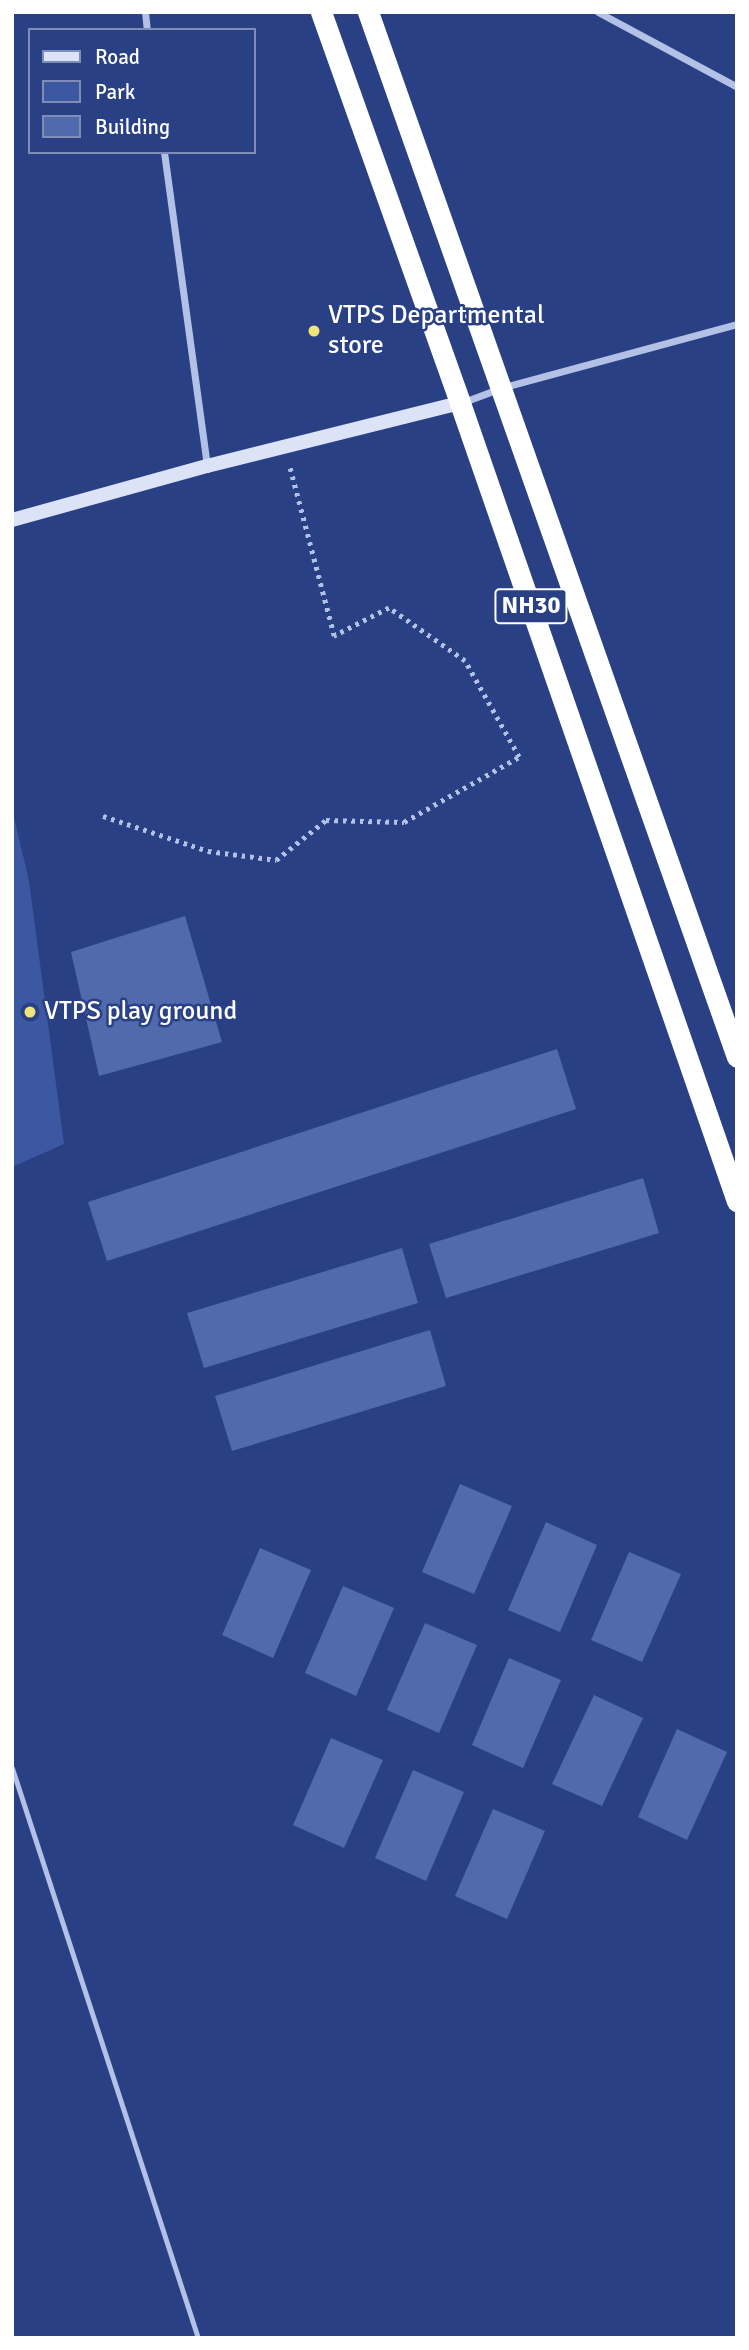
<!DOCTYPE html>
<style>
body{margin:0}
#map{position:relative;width:749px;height:2350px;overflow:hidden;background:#294085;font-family:Signika,sans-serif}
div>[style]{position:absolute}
.green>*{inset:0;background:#3d58a2}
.building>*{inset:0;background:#5169ad}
.path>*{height:4.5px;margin-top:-2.25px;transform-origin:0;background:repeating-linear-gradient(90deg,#b4c1e7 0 3.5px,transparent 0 8.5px)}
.lane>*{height:5px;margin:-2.5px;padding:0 2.5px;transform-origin:2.5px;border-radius:2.5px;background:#b4c1e7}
.street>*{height:7px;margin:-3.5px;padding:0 3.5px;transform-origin:3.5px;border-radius:3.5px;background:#b4c1e7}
.secondary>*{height:14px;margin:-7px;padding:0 7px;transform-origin:7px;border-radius:7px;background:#dde3f7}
.highway>*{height:21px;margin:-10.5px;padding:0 10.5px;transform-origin:10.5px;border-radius:10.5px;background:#fff}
.dots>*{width:19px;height:19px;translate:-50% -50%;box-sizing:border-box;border:4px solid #294085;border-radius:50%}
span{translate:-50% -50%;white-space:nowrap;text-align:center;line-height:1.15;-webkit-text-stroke:5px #294085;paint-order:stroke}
.shield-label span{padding:2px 5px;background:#294085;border:2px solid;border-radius:5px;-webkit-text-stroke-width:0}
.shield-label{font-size:24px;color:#fff;font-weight:700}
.poi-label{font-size:26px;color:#fff}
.left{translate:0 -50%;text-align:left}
.frame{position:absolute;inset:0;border:14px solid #fff;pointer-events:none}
.legend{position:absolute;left:28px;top:28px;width:228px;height:126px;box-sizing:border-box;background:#294085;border:2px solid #7f8cb6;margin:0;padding:9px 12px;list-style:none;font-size:21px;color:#fff}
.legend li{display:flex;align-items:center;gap:14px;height:35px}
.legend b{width:35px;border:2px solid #7f8cb6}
</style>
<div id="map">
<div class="green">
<div style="clip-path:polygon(12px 809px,29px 881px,64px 1144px,12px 1167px)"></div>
</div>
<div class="building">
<div style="clip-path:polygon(185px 916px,222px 1042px,99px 1076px,71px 952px)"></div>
<div style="clip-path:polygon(557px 1049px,576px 1109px,107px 1261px,88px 1202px)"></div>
<div style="clip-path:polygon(643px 1178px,659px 1233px,446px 1298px,429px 1244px)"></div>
<div style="clip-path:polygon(402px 1248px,418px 1303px,204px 1368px,187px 1313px)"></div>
<div style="clip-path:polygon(430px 1330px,446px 1386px,232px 1451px,215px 1396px)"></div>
<div style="clip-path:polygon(460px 1484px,512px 1506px,474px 1594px,422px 1572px)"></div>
<div style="clip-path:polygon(546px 1522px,597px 1545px,560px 1632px,508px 1610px)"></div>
<div style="clip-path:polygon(260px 1548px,311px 1570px,273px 1658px,222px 1635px)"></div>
<div style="clip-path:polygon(629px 1552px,681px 1574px,642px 1662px,591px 1640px)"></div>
<div style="clip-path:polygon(343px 1586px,394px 1608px,356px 1696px,305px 1673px)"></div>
<div style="clip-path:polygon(425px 1623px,477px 1645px,439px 1733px,387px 1710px)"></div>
<div style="clip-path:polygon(509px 1658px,561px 1680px,523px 1768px,472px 1745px)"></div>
<div style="clip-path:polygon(594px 1695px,643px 1718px,602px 1806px,552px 1784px)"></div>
<div style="clip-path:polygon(677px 1729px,727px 1752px,687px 1840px,638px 1817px)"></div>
<div style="clip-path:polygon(331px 1738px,383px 1760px,344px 1848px,293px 1825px)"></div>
<div style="clip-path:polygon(413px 1770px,464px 1792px,426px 1881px,375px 1858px)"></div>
<div style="clip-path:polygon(493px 1809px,545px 1831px,507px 1919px,455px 1896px)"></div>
</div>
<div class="path">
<div style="left:103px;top:816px;width:111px;rotate:18.4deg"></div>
<div style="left:208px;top:851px;width:69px;rotate:7.5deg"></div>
<div style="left:276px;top:860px;width:64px;rotate:-38.7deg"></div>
<div style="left:326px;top:820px;width:78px;rotate:1.5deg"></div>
<div style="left:404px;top:822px;width:132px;rotate:-29.5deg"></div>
<div style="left:519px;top:757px;width:110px;rotate:-119.4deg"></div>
<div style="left:465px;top:661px;width:93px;rotate:-145.1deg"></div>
<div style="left:389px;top:608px;width:62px;rotate:153deg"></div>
<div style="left:334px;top:636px;width:174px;rotate:-104.7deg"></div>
</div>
<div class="lane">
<div style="left:12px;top:1768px;width:600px;rotate:71.93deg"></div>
</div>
<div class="street">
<div style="left:145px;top:12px;width:18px;rotate:84deg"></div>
<div style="left:598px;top:12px;width:158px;rotate:28.3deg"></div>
<div style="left:164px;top:152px;width:317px;rotate:82.2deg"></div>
<div style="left:461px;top:403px;width:43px;rotate:-20.6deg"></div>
<div style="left:501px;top:388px;width:245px;rotate:-15.2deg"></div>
</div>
<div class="secondary">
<div style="left:12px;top:520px;width:202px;rotate:-15.5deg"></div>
<div style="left:207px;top:466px;width:261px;rotate:-14deg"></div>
</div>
<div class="highway">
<div style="left:321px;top:12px;width:415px;rotate:70.4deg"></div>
<div style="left:460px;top:403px;width:845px;rotate:70.86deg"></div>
<div style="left:368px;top:12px;width:1108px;rotate:70.55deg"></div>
</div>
<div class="dots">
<div style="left:314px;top:331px;background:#efe37a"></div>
<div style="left:30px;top:1012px;background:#efe37a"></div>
</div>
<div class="shield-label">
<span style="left:531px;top:606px">NH30</span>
</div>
<div class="poi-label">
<span class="left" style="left:328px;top:331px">VTPS Departmental<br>store</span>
<span class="left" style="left:44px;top:1012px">VTPS play ground</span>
</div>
<div class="frame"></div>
<ul class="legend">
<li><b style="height:9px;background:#dde3f7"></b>Road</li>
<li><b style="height:19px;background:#3d58a2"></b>Park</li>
<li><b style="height:19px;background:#5169ad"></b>Building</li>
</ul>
</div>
